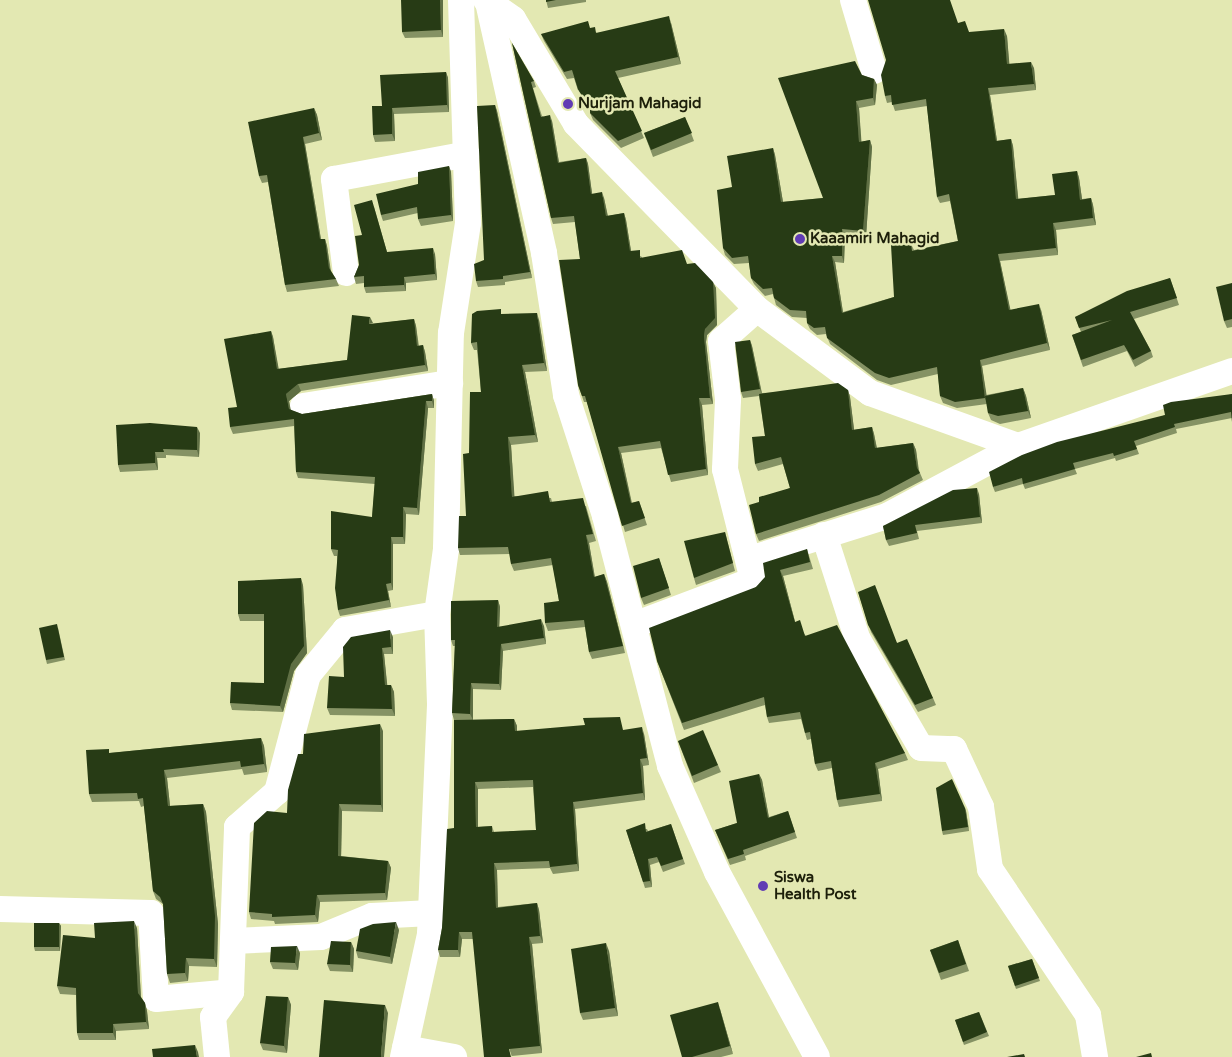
<!DOCTYPE html>
<style>
body{margin:0}
#map{position:relative;width:1232px;height:1057px;overflow:hidden;background:#e3e8b2;font-family:"Varela Round",sans-serif}
div>[style]{position:absolute}
.minor>*{height:26px;margin:-13px;padding:0 13px;transform-origin:13px;border-radius:13px;background:#fff}
.wall>*{inset:0;background:#859264}
.shaded-wall>*{inset:0;background:#5f6f44}
.building>*{inset:0;background:#273b15}
.dots>*{width:14px;height:14px;translate:-50% -50%;box-sizing:border-box;border:2px solid #e3e8b2;border-radius:50%}
span{translate:-50% -50%;white-space:nowrap;text-align:center;line-height:1.15;-webkit-text-stroke:5px #e3e8b2;paint-order:stroke}
.poi-label{font-size:15px;color:#1d1f0a;font-weight:700}
.left{translate:0 -50%;text-align:left}
</style>
<div id="map">
<div class="minor">
<div style="left:486px;top:0;width:33px;rotate:35deg"></div>
<div style="left:513px;top:19px;width:122px;rotate:59deg"></div>
<div style="left:576px;top:124px;width:259px;rotate:45.6deg"></div>
<div style="left:757px;top:309px;width:141px;rotate:36.6deg"></div>
<div style="left:870px;top:393px;width:157px;rotate:19.7deg"></div>
<div style="left:853px;top:0;width:74px;rotate:73.5deg"></div>
<div style="left:488px;top:2px;width:257px;rotate:77.4deg"></div>
<div style="left:544px;top:253px;width:144px;rotate:81.2deg"></div>
<div style="left:566px;top:395px;width:127px;rotate:72.1deg"></div>
<div style="left:605px;top:516px;width:258px;rotate:75.4deg"></div>
<div style="left:670px;top:766px;width:116px;rotate:66.1deg"></div>
<div style="left:717px;top:872px;width:210px;rotate:61.6deg"></div>
<div style="left:346px;top:273px;width:95px;rotate:-97.3deg"></div>
<div style="left:334px;top:179px;width:135px;rotate:-10.6deg"></div>
<div style="left:303px;top:406px;width:149px;rotate:-8.9deg"></div>
<div style="left:824px;top:535px;width:108px;rotate:72.2deg"></div>
<div style="left:857px;top:638px;width:127px;rotate:59.8deg"></div>
<div style="left:921px;top:748px;width:33px;rotate:2deg"></div>
<div style="left:954px;top:749px;width:64px;rotate:65deg"></div>
<div style="left:981px;top:807px;width:63px;rotate:81.7deg"></div>
<div style="left:990px;top:869px;width:176px;rotate:56.1deg"></div>
<div style="left:1088px;top:1015px;width:43px;rotate:80.5deg"></div>
<div style="left:750px;top:559px;width:144px;rotate:-17.4deg"></div>
<div style="left:887px;top:516px;width:149px;rotate:-28.1deg"></div>
<div style="left:1018px;top:446px;width:227px;rotate:-19.3deg"></div>
<div style="left:634px;top:625px;width:127px;rotate:-20.7deg"></div>
<div style="left:753px;top:580px;width:114px;rotate:-104.2deg"></div>
<div style="left:725px;top:469px;width:70px;rotate:-87.5deg"></div>
<div style="left:728px;top:399px;width:58px;rotate:-96.9deg"></div>
<div style="left:721px;top:341px;width:48px;rotate:-41.6deg"></div>
<div style="left:0;top:909px;width:151px;rotate:1.5deg"></div>
<div style="left:151px;top:913px;width:86px;rotate:86.7deg"></div>
<div style="left:156px;top:999px;width:75px;rotate:-5.3deg"></div>
<div style="left:233px;top:941px;width:88px;rotate:-2.6deg"></div>
<div style="left:321px;top:937px;width:55px;rotate:-22.4deg"></div>
<div style="left:372px;top:916px;width:59px;rotate:-2.9deg"></div>
<div style="left:405px;top:1048px;width:50px;rotate:10.4deg"></div>
<div style="left:217px;top:1057px;width:40px;rotate:-95.7deg"></div>
<div style="left:213px;top:1017px;width:31px;rotate:-54deg"></div>
<div style="left:231px;top:992px;width:165px;rotate:-87.9deg"></div>
<div style="left:237px;top:827px;width:53px;rotate:-41.2deg"></div>
<div style="left:277px;top:792px;width:121px;rotate:-75.2deg"></div>
<div style="left:308px;top:675px;width:58px;rotate:-50.6deg"></div>
<div style="left:345px;top:630px;width:93px;rotate:-9.9deg"></div>
<div style="left:403px;top:1057px;width:126px;rotate:-77.6deg"></div>
<div style="left:430px;top:934px;width:230px;rotate:-87.5deg"></div>
<div style="left:440px;top:704px;width:90px;rotate:-91.9deg"></div>
<div style="left:437px;top:614px;width:66px;rotate:-82.1deg"></div>
<div style="left:446px;top:549px;width:216px;rotate:-88.7deg"></div>
<div style="left:451px;top:333px;width:111px;rotate:-81.2deg"></div>
<div style="left:468px;top:223px;width:223px;rotate:-91.8deg"></div>
</div>
<div class="wall">
<div style="clip-path:polygon(443px 0,443px 37px,405px 38px,402px 32px)"></div>
<div style="clip-path:polygon(546px 0,586px 0,586px 2px,548px 8px)"></div>
<div style="clip-path:polygon(671px 23px,681px 64px,618px 78px,644px 138px,621px 148px,593px 120px,588px 108px,584px 109px,574px 78px,567px 79px,544px 41px,541px 34px,591px 28px,597px 33px)"></div>
<div style="clip-path:polygon(958px 23px,969px 32px,1007px 36px,1009px 64px,1034px 68px,1036px 90px,990px 95px,997px 141px,1011px 139px,1013px 146px,1018px 199px,1055px 195px,1077px 171px,1079px 178px,1082px 199px,1091px 198px,1093px 205px,1096px 225px,1056px 230px,1058px 255px,1000px 261px,1010px 310px,1041px 310px,1050px 350px,982px 366px,986px 395px,1023px 388px,1026px 396px,1031px 418px,1000px 424px,991px 420px,988px 413px,987px 404px,957px 408px,943px 403px,940px 396px,938px 374px,891px 385px,877px 380px,830px 344px,826px 334px,817px 335px,810px 329px,807px 323px,807px 318px,792px 317px,776px 305px,773px 294px,765px 296px,754px 284px,751px 278px,749px 263px,734px 264px,725px 255px,723px 248px,732px 187px,773px 148px,775px 155px,783px 202px,823px 198px,862px 75px,874px 79px,877px 85px,875px 105px,859px 108px,861px 142px,870px 140px,872px 147px,866px 237px,845px 236px,844px 263px,835px 262px,843px 312px,894px 297px,911px 244px,914px 250px,958px 241px,950px 201px,940px 203px,937px 197px,927px 106px,895px 111px,892px 102px,887px 103px,885px 96px)"></div>
<div style="clip-path:polygon(512px 43px,534px 81px,536px 87px,533px 88px,542px 116px,552px 121px,559px 162px,586px 158px,588px 164px,592px 194px,604px 198px,608px 216px,624px 213px,626px 220px,631px 251px,642px 257px,642px 258px,687px 264px,716px 288px,717px 325px,707px 335px,706px 342px,713px 404px,702px 405px,708px 475px,671px 482px,661px 448px,621px 453px,632px 503px,639px 501px,647px 525px,625px 532px,587px 402px,584px 402px,578px 385px,580px 259px,575px 222px,553px 224px,551px 218px)"></div>
<div style="clip-path:polygon(446px 72px,448px 78px,449px 112px,394px 114px,395px 141px,375px 142px,373px 135px,382px 106px)"></div>
<div style="clip-path:polygon(495px 105px,497px 111px,532px 278px,505px 282px,505px 285px,478px 287px,476px 281px,484px 260px)"></div>
<div style="clip-path:polygon(314px 108px,317px 115px,322px 140px,305px 144px,321px 239px,325px 239px,327px 246px,331px 271px,336px 279px,339px 286px,287px 292px,285px 285px,268px 182px,262px 183px,259px 176px)"></div>
<div style="clip-path:polygon(685px 117px,694px 141px,653px 157px,644px 133px)"></div>
<div style="clip-path:polygon(449px 166px,451px 172px,453px 221px,421px 226px,418px 219px,418px 213px,383px 221px,381px 215px,418px 184px)"></div>
<div style="clip-path:polygon(374px 207px,387px 252px,435px 254px,437px 280px,406px 283px,406px 291px,366px 293px,364px 287px,364px 283px,356px 284px,354px 277px,359px 265px,362px 235px)"></div>
<div style="clip-path:polygon(1170px 278px,1179px 305px,1134px 319px,1151px 351px,1153px 357px,1135px 367px,1127px 351px,1083px 367px,1072px 335px,1081px 332px,1075px 317px)"></div>
<div style="clip-path:polygon(1232px 283px,1232px 327px,1227px 328px,1224px 321px)"></div>
<div style="clip-path:polygon(503px 314px,539px 320px,547px 371px,525px 372px,538px 442px,511px 445px,514px 496px,551px 498px,552px 502px,586px 506px,596px 541px,589px 543px,595px 577px,604px 574px,607px 582px,625px 653px,592px 659px,589px 652px,585px 627px,548px 631px,545px 623px,559px 601px,553px 565px,514px 571px,511px 564px,510px 554px,460px 555px,458px 548px,466px 516px,469px 453px,481px 392px,477px 350px,474px 350px,471px 343px)"></div>
<div style="clip-path:polygon(414px 319px,416px 326px,419px 346px,423px 345px,425px 352px,428px 371px,301px 391px,289px 401px,290px 410px,302px 414px,432px 394px,434px 401px,434px 408px,428px 408px,419px 515px,406px 514px,405px 544px,393px 544px,393px 590px,388px 591px,391px 607px,340px 616px,338px 610px,337px 556px,334px 556px,331px 549px,372px 517px,375px 484px,298px 478px,296px 472px,294px 426px,233px 434px,230px 427px,237px 407px,271px 331px,273px 337px,278px 369px,347px 360px,373px 324px)"></div>
<div style="clip-path:polygon(750px 340px,752px 346px,762px 393px,848px 390px,850px 397px,854px 430px,872px 427px,874px 434px,877px 448px,913px 443px,916px 450px,919px 470px,920px 473px,923px 480px,881px 502px,759px 541px,756px 534px,759px 502px,790px 488px,783px 464px,758px 471px,755px 464px,765px 436px,759px 396px,743px 398px,741px 392px)"></div>
<div style="clip-path:polygon(1232px 394px,1232px 418px,1176px 429px,1177px 433px,1136px 446px,1139px 454px,1116px 461px,1115px 458px,1075px 469px,1077px 474px,1025px 489px,1023px 484px,995px 492px,993px 487px,1165px 415px)"></div>
<div style="clip-path:polygon(200px 433px,199px 457px,166px 455px,166px 458px,157px 458px,158px 470px,120px 472px,118px 465px)"></div>
<div style="clip-path:polygon(979px 494px,982px 523px,917px 531px,919px 539px,889px 546px,886px 540px,883px 526px)"></div>
<div style="clip-path:polygon(725px 532px,727px 540px,735px 571px,696px 585px,694px 578px)"></div>
<div style="clip-path:polygon(807px 549px,813px 569px,783px 576px,795px 622px,806px 636px,905px 753px,908px 760px,878px 769px,882px 801px,839px 807px,837px 800px,832px 768px,818px 771px,815px 764px,811px 739px,807px 740px,801px 719px,769px 723px,767px 717px,765px 705px,684px 730px,657px 661px)"></div>
<div style="clip-path:polygon(659px 558px,671px 595px,644px 605px,641px 598px)"></div>
<div style="clip-path:polygon(303px 585px,307px 653px,294px 671px,283px 712px,232px 710px,230px 703px,264px 683px,264px 621px,240px 621px,238px 614px)"></div>
<div style="clip-path:polygon(858px 592px,897px 643px,933px 698px,936px 705px,918px 712px,871px 632px)"></div>
<div style="clip-path:polygon(evenodd,498px 600px,500px 607px,499px 627px,544px 626px,546px 644px,503px 651px,501px 690px,473px 689px,473px 720px,514px 719px,517px 726px,517px 731px,624px 730px,644px 734px,649px 765px,643px 766px,645px 800px,575px 809px,579px 871px,553px 874px,550px 868px,497px 870px,498px 907px,537px 903px,539px 910px,543px 943px,532px 944px,542px 1053px,512px 1056px,512px 1057px,473px 939px,462px 939px,460px 957px,440px 957px,438px 950px,442px 928px,454px 828px,454px 720px,452px 713px,455px 646px,453px 646px,451px 640px,498px 600px,533px 787px,536px 830px,494px 832px,492px 826px,478px 827px,478px 789px,533px 787px)"></div>
<div style="clip-path:polygon(58px 628px,65px 660px,47px 664px,46px 660px)"></div>
<div style="clip-path:polygon(393px 637px,393px 654px,384px 654px,387px 685px,391px 685px,394px 692px,395px 716px,330px 715px,327px 708px,344px 677px)"></div>
<div style="clip-path:polygon(383px 731px,383px 812px,342px 811px,341px 856px,388px 861px,391px 868px,387px 900px,320px 902px,318px 922px,275px 924px,274px 921px,251px 919px,249px 912px,287px 813px,303px 754px)"></div>
<div style="clip-path:polygon(261px 738px,264px 746px,267px 772px,244px 775px,242px 769px,167px 778px,170px 806px,203px 804px,206px 812px,218px 924px,217px 967px,189px 966px,188px 981px,170px 983px,167px 974px,163px 904px,156px 899px,153px 891px,144px 806px,141px 807px,139px 801px,92px 802px,89px 794px,110px 753px)"></div>
<div style="clip-path:polygon(678px 741px,718px 765px,721px 772px,694px 783px)"></div>
<div style="clip-path:polygon(759px 774px,762px 780px,769px 817px,788px 811px,797px 838px,745px 856px,746px 860px,730px 865px,715px 830px,737px 823px)"></div>
<div style="clip-path:polygon(965px 808px,966px 811px,969px 831px,943px 835px,942px 831px)"></div>
<div style="clip-path:polygon(671px 824px,685px 864px,663px 872px,659px 862px,650px 865px,652px 887px,645px 888px,626px 830px,647px 829px,648px 831px)"></div>
<div style="clip-path:polygon(59px 923px,61px 926px,60px 951px,35px 951px,34px 947px)"></div>
<div style="clip-path:polygon(137px 928px,141px 997px,145px 1003px,147px 1011px,149px 1029px,116px 1031px,116px 1040px,79px 1040px,77px 1033px,76px 995px,60px 994px,57px 986px,95px 938px)"></div>
<div style="clip-path:polygon(399px 930px,392px 964px,358px 958px,356px 951px)"></div>
<div style="clip-path:polygon(958px 940px,969px 971px,941px 980px,930px 950px)"></div>
<div style="clip-path:polygon(351px 942px,354px 949px,353px 972px,330px 971px,327px 964px)"></div>
<div style="clip-path:polygon(609px 951px,618px 1016px,583px 1020px,580px 1013px)"></div>
<div style="clip-path:polygon(300px 953px,298px 970px,273px 969px,270px 962px)"></div>
<div style="clip-path:polygon(1032px 959px,1040px 981px,1016px 989px,1008px 966px)"></div>
<div style="clip-path:polygon(288px 997px,291px 1005px,287px 1053px,263px 1050px,260px 1043px)"></div>
<div style="clip-path:polygon(720px 1009px,733px 1054px,721px 1057px,682px 1057px)"></div>
<div style="clip-path:polygon(979px 1012px,989px 1036px,964px 1045px,955px 1020px)"></div>
</div>
<div class="shaded-wall">
<div style="clip-path:polygon(440px 0,443px 0,443px 37px,441px 30px)"></div>
<div style="clip-path:polygon(669px 16px,671px 23px,681px 64px,678px 57px)"></div>
<div style="clip-path:polygon(1004px 29px,1007px 36px,1010px 71px,1007px 64px)"></div>
<div style="clip-path:polygon(1031px 62px,1034px 68px,1036px 90px,1034px 84px)"></div>
<div style="clip-path:polygon(446px 72px,448px 78px,449px 112px,447px 105px)"></div>
<div style="clip-path:polygon(874px 79px,877px 85px,875px 105px,873px 98px)"></div>
<div style="clip-path:polygon(988px 88px,990px 95px,998px 147px,996px 141px)"></div>
<div style="clip-path:polygon(856px 101px,859px 108px,862px 149px,859px 142px)"></div>
<div style="clip-path:polygon(495px 105px,497px 111px,532px 278px,530px 272px)"></div>
<div style="clip-path:polygon(314px 108px,317px 115px,322px 140px,319px 133px)"></div>
<div style="clip-path:polygon(392px 108px,394px 114px,395px 141px,392px 134px)"></div>
<div style="clip-path:polygon(550px 115px,552px 121px,560px 169px,558px 163px)"></div>
<div style="clip-path:polygon(303px 137px,305px 144px,322px 246px,320px 239px)"></div>
<div style="clip-path:polygon(1011px 139px,1013px 146px,1019px 206px,1016px 199px)"></div>
<div style="clip-path:polygon(870px 140px,872px 147px,866px 237px,863px 231px)"></div>
<div style="clip-path:polygon(773px 148px,775px 155px,784px 208px,781px 202px)"></div>
<div style="clip-path:polygon(586px 158px,588px 164px,593px 200px,591px 194px)"></div>
<div style="clip-path:polygon(449px 166px,451px 172px,453px 221px,451px 215px)"></div>
<div style="clip-path:polygon(1077px 171px,1079px 178px,1083px 206px,1080px 200px)"></div>
<div style="clip-path:polygon(602px 192px,604px 198px,609px 223px,606px 216px)"></div>
<div style="clip-path:polygon(1091px 198px,1093px 205px,1096px 225px,1093px 218px)"></div>
<div style="clip-path:polygon(624px 213px,626px 220px,632px 257px,630px 251px)"></div>
<div style="clip-path:polygon(1053px 223px,1056px 230px,1058px 255px,1056px 248px)"></div>
<div style="clip-path:polygon(842px 229px,845px 236px,844px 263px,842px 256px)"></div>
<div style="clip-path:polygon(325px 239px,327px 246px,331px 275px,329px 268px)"></div>
<div style="clip-path:polygon(433px 248px,435px 254px,437px 280px,435px 274px)"></div>
<div style="clip-path:polygon(998px 254px,1000px 261px,1012px 317px,1009px 310px)"></div>
<div style="clip-path:polygon(832px 256px,835px 262px,844px 319px,842px 313px)"></div>
<div style="clip-path:polygon(404px 277px,406px 283px,406px 291px,404px 285px)"></div>
<div style="clip-path:polygon(713px 282px,716px 288px,717px 325px,707px 335px,706px 342px,713px 404px,710px 398px,704px 336px)"></div>
<div style="clip-path:polygon(1039px 304px,1041px 310px,1050px 350px,1047px 343px)"></div>
<div style="clip-path:polygon(537px 313px,539px 320px,547px 371px,544px 363px)"></div>
<div style="clip-path:polygon(370px 317px,373px 323px,369px 324px)"></div>
<div style="clip-path:polygon(414px 319px,416px 326px,419px 353px,417px 346px)"></div>
<div style="clip-path:polygon(271px 331px,273px 337px,280px 376px,277px 369px)"></div>
<div style="clip-path:polygon(750px 340px,752px 346px,762px 395px,760px 389px)"></div>
<div style="clip-path:polygon(423px 345px,425px 352px,428px 371px,425px 365px)"></div>
<div style="clip-path:polygon(980px 360px,982px 366px,988px 404px,985px 398px)"></div>
<div style="clip-path:polygon(522px 365px,525px 372px,538px 442px,535px 435px)"></div>
<div style="clip-path:polygon(298px 384px,301px 391px,289px 401px,292px 416px,289px 409px,286px 394px)"></div>
<div style="clip-path:polygon(1023px 388px,1026px 396px,1031px 418px,1028px 411px)"></div>
<div style="clip-path:polygon(848px 390px,850px 397px,855px 437px,852px 430px)"></div>
<div style="clip-path:polygon(432px 394px,434px 401px,434px 408px,432px 401px)"></div>
<div style="clip-path:polygon(699px 398px,702px 405px,708px 475px,706px 469px)"></div>
<div style="clip-path:polygon(426px 401px,428px 408px,419px 515px,417px 508px)"></div>
<div style="clip-path:polygon(197px 427px,200px 433px,199px 457px,197px 450px)"></div>
<div style="clip-path:polygon(872px 427px,874px 434px,878px 455px,875px 448px)"></div>
<div style="clip-path:polygon(508px 437px,511px 445px,515px 504px,512px 497px)"></div>
<div style="clip-path:polygon(913px 443px,916px 450px,919px 475px,917px 468px)"></div>
<div style="clip-path:polygon(618px 447px,621px 453px,633px 510px,631px 503px)"></div>
<div style="clip-path:polygon(155px 452px,157px 458px,158px 470px,155px 463px)"></div>
<div style="clip-path:polygon(977px 488px,979px 494px,982px 523px,980px 517px)"></div>
<div style="clip-path:polygon(403px 507px,406px 514px,405px 544px,403px 537px)"></div>
<div style="clip-path:polygon(586px 535px,589px 543px,596px 585px,594px 577px)"></div>
<div style="clip-path:polygon(391px 537px,393px 544px,393px 590px,391px 583px)"></div>
<div style="clip-path:polygon(780px 570px,783px 576px,797px 629px,795px 622px)"></div>
<div style="clip-path:polygon(604px 574px,607px 582px,625px 653px,623px 646px)"></div>
<div style="clip-path:polygon(301px 578px,303px 585px,307px 653px,294px 671px,283px 712px,280px 706px)"></div>
<div style="clip-path:polygon(386px 584px,388px 591px,391px 607px,389px 600px)"></div>
<div style="clip-path:polygon(498px 600px,500px 607px,499px 634px,497px 627px)"></div>
<div style="clip-path:polygon(541px 619px,544px 626px,546px 644px,544px 638px)"></div>
<div style="clip-path:polygon(390px 630px,393px 637px,393px 654px,391px 647px)"></div>
<div style="clip-path:polygon(501px 644px,503px 651px,501px 690px,499px 684px)"></div>
<div style="clip-path:polygon(382px 648px,384px 654px,388px 692px,385px 685px)"></div>
<div style="clip-path:polygon(471px 683px,473px 689px,473px 720px,470px 714px)"></div>
<div style="clip-path:polygon(391px 685px,394px 692px,395px 716px,392px 709px)"></div>
<div style="clip-path:polygon(514px 719px,517px 726px,517px 738px,515px 731px)"></div>
<div style="clip-path:polygon(380px 724px,383px 731px,383px 812px,381px 805px)"></div>
<div style="clip-path:polygon(642px 727px,644px 734px,649px 765px,647px 758px)"></div>
<div style="clip-path:polygon(261px 738px,264px 746px,267px 772px,264px 764px)"></div>
<div style="clip-path:polygon(640px 759px,643px 766px,645px 800px,643px 793px)"></div>
<div style="clip-path:polygon(875px 763px,878px 769px,882px 801px,880px 794px)"></div>
<div style="clip-path:polygon(164px 770px,167px 778px,171px 815px,168px 806px)"></div>
<div style="clip-path:polygon(759px 774px,762px 780px,770px 824px,768px 818px)"></div>
<div style="clip-path:polygon(475px 782px,478px 789px,478px 834px,476px 827px)"></div>
<div style="clip-path:polygon(573px 802px,575px 809px,579px 871px,577px 864px)"></div>
<div style="clip-path:polygon(203px 804px,206px 812px,218px 924px,217px 967px,214px 959px)"></div>
<div style="clip-path:polygon(339px 804px,342px 811px,341px 863px,338px 856px)"></div>
<div style="clip-path:polygon(965px 808px,966px 811px,969px 831px,968px 827px)"></div>
<div style="clip-path:polygon(648px 859px,650px 865px,652px 887px,650px 881px)"></div>
<div style="clip-path:polygon(388px 861px,391px 868px,387px 900px,385px 893px)"></div>
<div style="clip-path:polygon(494px 863px,497px 870px,498px 915px,496px 908px)"></div>
<div style="clip-path:polygon(317px 895px,320px 902px,318px 922px,315px 915px)"></div>
<div style="clip-path:polygon(537px 903px,539px 910px,543px 943px,540px 936px)"></div>
<div style="clip-path:polygon(134px 921px,137px 928px,141px 1000px,138px 993px)"></div>
<div style="clip-path:polygon(396px 922px,399px 930px,392px 964px,390px 957px)"></div>
<div style="clip-path:polygon(59px 923px,61px 926px,60px 951px,59px 947px)"></div>
<div style="clip-path:polygon(459px 932px,462px 939px,460px 957px,458px 950px)"></div>
<div style="clip-path:polygon(529px 937px,532px 944px,542px 1053px,540px 1046px)"></div>
<div style="clip-path:polygon(351px 942px,354px 949px,353px 972px,350px 965px)"></div>
<div style="clip-path:polygon(606px 943px,609px 951px,618px 1016px,615px 1008px)"></div>
<div style="clip-path:polygon(297px 946px,300px 953px,298px 970px,295px 963px)"></div>
<div style="clip-path:polygon(186px 958px,189px 966px,188px 981px,185px 973px)"></div>
<div style="clip-path:polygon(288px 997px,291px 1005px,287px 1053px,284px 1046px)"></div>
<div style="clip-path:polygon(718px 1002px,720px 1009px,733px 1054px,730px 1046px)"></div>
<div style="clip-path:polygon(145px 1003px,147px 1011px,149px 1029px,146px 1022px)"></div>
<div style="clip-path:polygon(385px 1005px,388px 1013px,384px 1057px,381px 1057px)"></div>
<div style="clip-path:polygon(113px 1024px,116px 1031px,116px 1040px,113px 1033px)"></div>
<div style="clip-path:polygon(195px 1045px,198px 1052px,199px 1057px,197px 1057px)"></div>
</div>
<div class="building">
<div style="clip-path:polygon(401px 0,440px 0,441px 30px,402px 32px)"></div>
<div style="clip-path:polygon(546px 0,556px 0,546px 2px)"></div>
<div style="clip-path:polygon(868px 0,950px 0,958px 23px,965px 21px,969px 32px,1004px 29px,1007px 64px,1031px 62px,1034px 84px,988px 88px,996px 141px,1011px 139px,1016px 199px,1055px 195px,1052px 174px,1077px 171px,1080px 200px,1091px 198px,1093px 218px,1053px 223px,1056px 248px,998px 254px,1009px 310px,1039px 304px,1047px 343px,980px 360px,985px 398px,955px 402px,940px 396px,937px 367px,889px 378px,875px 373px,827px 338px,825px 327px,814px 328px,807px 323px,806px 311px,790px 310px,774px 298px,772px 288px,763px 289px,751px 278px,748px 256px,732px 258px,723px 248px,717px 190px,732px 187px,727px 156px,773px 148px,781px 202px,823px 198px,778px 78px,855px 61px,862px 75px,874px 79px,873px 98px,856px 101px,859px 142px,870px 140px,863px 231px,842px 229px,842px 256px,832px 256px,842px 313px,894px 297px,891px 245px,911px 244px,912px 251px,958px 241px,949px 194px,937px 197px,926px 99px,892px 105px,891px 95px,885px 96px,881px 75px,886px 60px)"></div>
<div style="clip-path:polygon(669px 16px,678px 57px,615px 71px,642px 131px,618px 141px,590px 113px,585px 101px,582px 102px,572px 70px,564px 72px,541px 34px,588px 21px,590px 28px,595px 27px,596px 33px)"></div>
<div style="clip-path:polygon(512px 43px,534px 81px,531px 82px,541px 117px,550px 115px,558px 163px,586px 158px,591px 194px,602px 192px,606px 216px,624px 213px,630px 251px,640px 250px,640px 258px,682px 250px,687px 264px,695px 263px,713px 282px,715px 318px,705px 329px,704px 336px,710px 398px,699px 398px,706px 469px,668px 475px,660px 441px,618px 447px,631px 503px,639px 501px,645px 518px,622px 526px,585px 396px,582px 396px,578px 385px,559px 260px,580px 259px,574px 216px,551px 218px)"></div>
<div style="clip-path:polygon(446px 72px,447px 105px,392px 108px,392px 134px,373px 135px,372px 106px,382px 106px,380px 75px)"></div>
<div style="clip-path:polygon(495px 105px,530px 272px,503px 276px,503px 279px,476px 281px,474px 264px,484px 260px,477px 106px)"></div>
<div style="clip-path:polygon(314px 108px,319px 133px,303px 137px,320px 239px,325px 239px,329px 268px,336px 279px,285px 285px,267px 175px,259px 176px,248px 122px)"></div>
<div style="clip-path:polygon(685px 117px,692px 133px,651px 150px,644px 133px)"></div>
<div style="clip-path:polygon(449px 166px,451px 215px,418px 219px,417px 207px,381px 215px,376px 194px,418px 184px,418px 172px)"></div>
<div style="clip-path:polygon(372px 200px,387px 252px,433px 248px,435px 274px,404px 277px,404px 285px,364px 287px,364px 276px,354px 277px,359px 265px,355px 236px,362px 235px,354px 205px)"></div>
<div style="clip-path:polygon(1170px 278px,1177px 298px,1130px 312px,1151px 351px,1133px 360px,1124px 345px,1081px 360px,1072px 335px,1112px 320px,1079px 328px,1075px 317px,1127px 291px)"></div>
<div style="clip-path:polygon(1232px 283px,1232px 319px,1224px 321px,1216px 287px)"></div>
<div style="clip-path:polygon(501px 309px,501px 314px,537px 313px,544px 363px,522px 365px,535px 435px,508px 437px,512px 497px,548px 491px,550px 502px,583px 498px,593px 534px,586px 535px,594px 577px,604px 574px,623px 646px,589px 652px,584px 620px,545px 623px,544px 603px,559px 601px,551px 558px,511px 564px,508px 547px,458px 548px,459px 516px,466px 516px,463px 454px,469px 453px,470px 392px,481px 392px,477px 342px,471px 343px,472px 314px,477px 311px)"></div>
<div style="clip-path:polygon(352px 315px,370px 317px,369px 324px,414px 319px,417px 346px,423px 345px,425px 365px,298px 384px,286px 394px,289px 409px,302px 414px,432px 394px,432px 401px,426px 401px,417px 508px,403px 507px,403px 537px,391px 537px,391px 583px,386px 584px,389px 600px,338px 610px,335px 588px,338px 550px,331px 549px,331px 511px,372px 517px,375px 477px,296px 472px,294px 419px,230px 427px,228px 408px,237px 407px,224px 339px,271px 331px,277px 369px,347px 360px)"></div>
<div style="clip-path:polygon(750px 340px,760px 389px,741px 392px,735px 342px)"></div>
<div style="clip-path:polygon(838px 383px,848px 390px,852px 430px,872px 427px,875px 448px,913px 443px,917px 468px,920px 473px,879px 495px,756px 534px,749px 505px,759px 502px,759px 497px,790px 488px,781px 457px,755px 464px,752px 437px,765px 436px,759px 394px)"></div>
<div style="clip-path:polygon(1023px 388px,1028px 411px,998px 416px,988px 413px,985px 396px)"></div>
<div style="clip-path:polygon(1232px 394px,1232px 422px,1231px 412px,1174px 424px,1175px 427px,1134px 441px,1137px 449px,1114px 456px,1113px 453px,1073px 463px,1075px 469px,1023px 484px,1022px 478px,993px 487px,989px 472px,1022px 455px,1057px 442px,1165px 415px,1163px 405px,1171px 402px)"></div>
<div style="clip-path:polygon(150px 423px,197px 427px,197px 450px,163px 449px,164px 452px,155px 452px,155px 463px,118px 465px,116px 425px)"></div>
<div style="clip-path:polygon(977px 488px,980px 517px,915px 525px,917px 533px,886px 540px,883px 526px,953px 490px)"></div>
<div style="clip-path:polygon(725px 532px,733px 563px,694px 578px,684px 541px)"></div>
<div style="clip-path:polygon(807px 549px,810px 562px,780px 570px,795px 622px,800px 620px,805px 636px,837px 625px,905px 753px,875px 763px,880px 794px,837px 800px,831px 761px,815px 764px,810px 732px,805px 733px,800px 712px,767px 717px,764px 697px,682px 723px,657px 661px,649px 628px,756px 587px,765px 577px,763px 563px)"></div>
<div style="clip-path:polygon(659px 558px,669px 588px,641px 598px,633px 566px)"></div>
<div style="clip-path:polygon(301px 578px,304px 646px,291px 664px,280px 706px,230px 703px,231px 682px,264px 683px,264px 614px,238px 614px,238px 581px)"></div>
<div style="clip-path:polygon(875px 585px,897px 643px,907px 639px,933px 698px,915px 705px,868px 625px,858px 592px)"></div>
<div style="clip-path:polygon(498px 600px,497px 627px,541px 619px,544px 638px,501px 644px,499px 684px,471px 683px,470px 714px,452px 713px,455px 640px,451px 640px,451px 601px)"></div>
<div style="clip-path:polygon(57px 624px,64px 657px,46px 660px,39px 628px)"></div>
<div style="clip-path:polygon(390px 630px,391px 647px,382px 648px,385px 685px,391px 685px,392px 709px,327px 708px,329px 676px,344px 677px,343px 647px,351px 637px)"></div>
<div style="clip-path:polygon(evenodd,620px 717px,623px 730px,642px 727px,647px 758px,640px 759px,643px 793px,573px 802px,577px 864px,550px 867px,549px 861px,494px 863px,496px 908px,537px 903px,540px 936px,529px 937px,540px 1046px,509px 1049px,511px 1057px,484px 1057px,472px 932px,459px 932px,458px 950px,438px 950px,442px 928px,447px 829px,454px 828px,454px 720px,514px 719px,515px 731px,585px 725px,583px 718px,620px 717px,533px 780px,536px 830px,492px 832px,492px 826px,476px 827px,475px 782px,533px 780px)"></div>
<div style="clip-path:polygon(380px 724px,381px 805px,339px 804px,338px 856px,388px 861px,385px 893px,317px 895px,315px 915px,272px 917px,272px 914px,249px 912px,254px 823px,267px 811px,287px 813px,288px 790px,298px 754px,303px 754px,304px 734px)"></div>
<div style="clip-path:polygon(703px 730px,718px 765px,692px 776px,678px 741px)"></div>
<div style="clip-path:polygon(261px 738px,264px 764px,241px 767px,240px 761px,164px 770px,168px 806px,203px 804px,215px 916px,214px 959px,186px 958px,185px 973px,167px 974px,163px 904px,160px 897px,153px 891px,143px 798px,138px 799px,137px 793px,89px 794px,86px 750px,109px 749px,109px 753px)"></div>
<div style="clip-path:polygon(759px 774px,768px 818px,788px 811px,795px 832px,743px 850px,744px 854px,728px 859px,715px 830px,737px 823px,729px 781px)"></div>
<div style="clip-path:polygon(952px 779px,965px 808px,968px 827px,942px 831px,936px 788px)"></div>
<div style="clip-path:polygon(645px 823px,646px 832px,671px 824px,683px 859px,661px 866px,657px 857px,648px 859px,650px 881px,643px 882px,626px 830px)"></div>
<div style="clip-path:polygon(134px 921px,138px 993px,145px 1003px,146px 1022px,113px 1024px,113px 1033px,77px 1033px,76px 988px,57px 986px,63px 935px,95px 938px,94px 923px)"></div>
<div style="clip-path:polygon(396px 922px,390px 957px,356px 951px,360px 929px,373px 924px)"></div>
<div style="clip-path:polygon(34px 923px,59px 923px,59px 947px,34px 947px)"></div>
<div style="clip-path:polygon(958px 940px,966px 964px,939px 973px,930px 950px)"></div>
<div style="clip-path:polygon(331px 941px,351px 942px,350px 965px,327px 964px)"></div>
<div style="clip-path:polygon(606px 943px,615px 1008px,580px 1013px,571px 949px)"></div>
<div style="clip-path:polygon(297px 946px,295px 963px,270px 962px,271px 947px)"></div>
<div style="clip-path:polygon(1032px 959px,1039px 978px,1015px 986px,1008px 966px)"></div>
<div style="clip-path:polygon(266px 996px,288px 997px,284px 1046px,260px 1043px)"></div>
<div style="clip-path:polygon(324px 1000px,385px 1005px,381px 1057px,319px 1057px)"></div>
<div style="clip-path:polygon(718px 1002px,730px 1046px,692px 1057px,682px 1057px,670px 1015px)"></div>
<div style="clip-path:polygon(979px 1012px,987px 1032px,963px 1042px,955px 1020px)"></div>
<div style="clip-path:polygon(195px 1045px,197px 1057px,153px 1057px,152px 1049px)"></div>
<div style="clip-path:polygon(1151px 1053px,1152px 1057px,1136px 1057px)"></div>
<div style="clip-path:polygon(1024px 1054px,1025px 1057px,1007px 1057px)"></div>
</div>
<div class="dots">
<div style="left:568px;top:104px;background:#613cb4"></div>
<div style="left:800px;top:239px;background:#613cb4"></div>
<div style="left:763px;top:886px;background:#613cb4"></div>
</div>
<div class="poi-label">
<span class="left" style="left:578px;top:104px">Nurijam Mahagid</span>
<span class="left" style="left:810px;top:239px">Kaaamiri Mahagid</span>
<span class="left" style="left:774px;top:886px">Siswa<br>Health Post</span>
</div>
</div>
